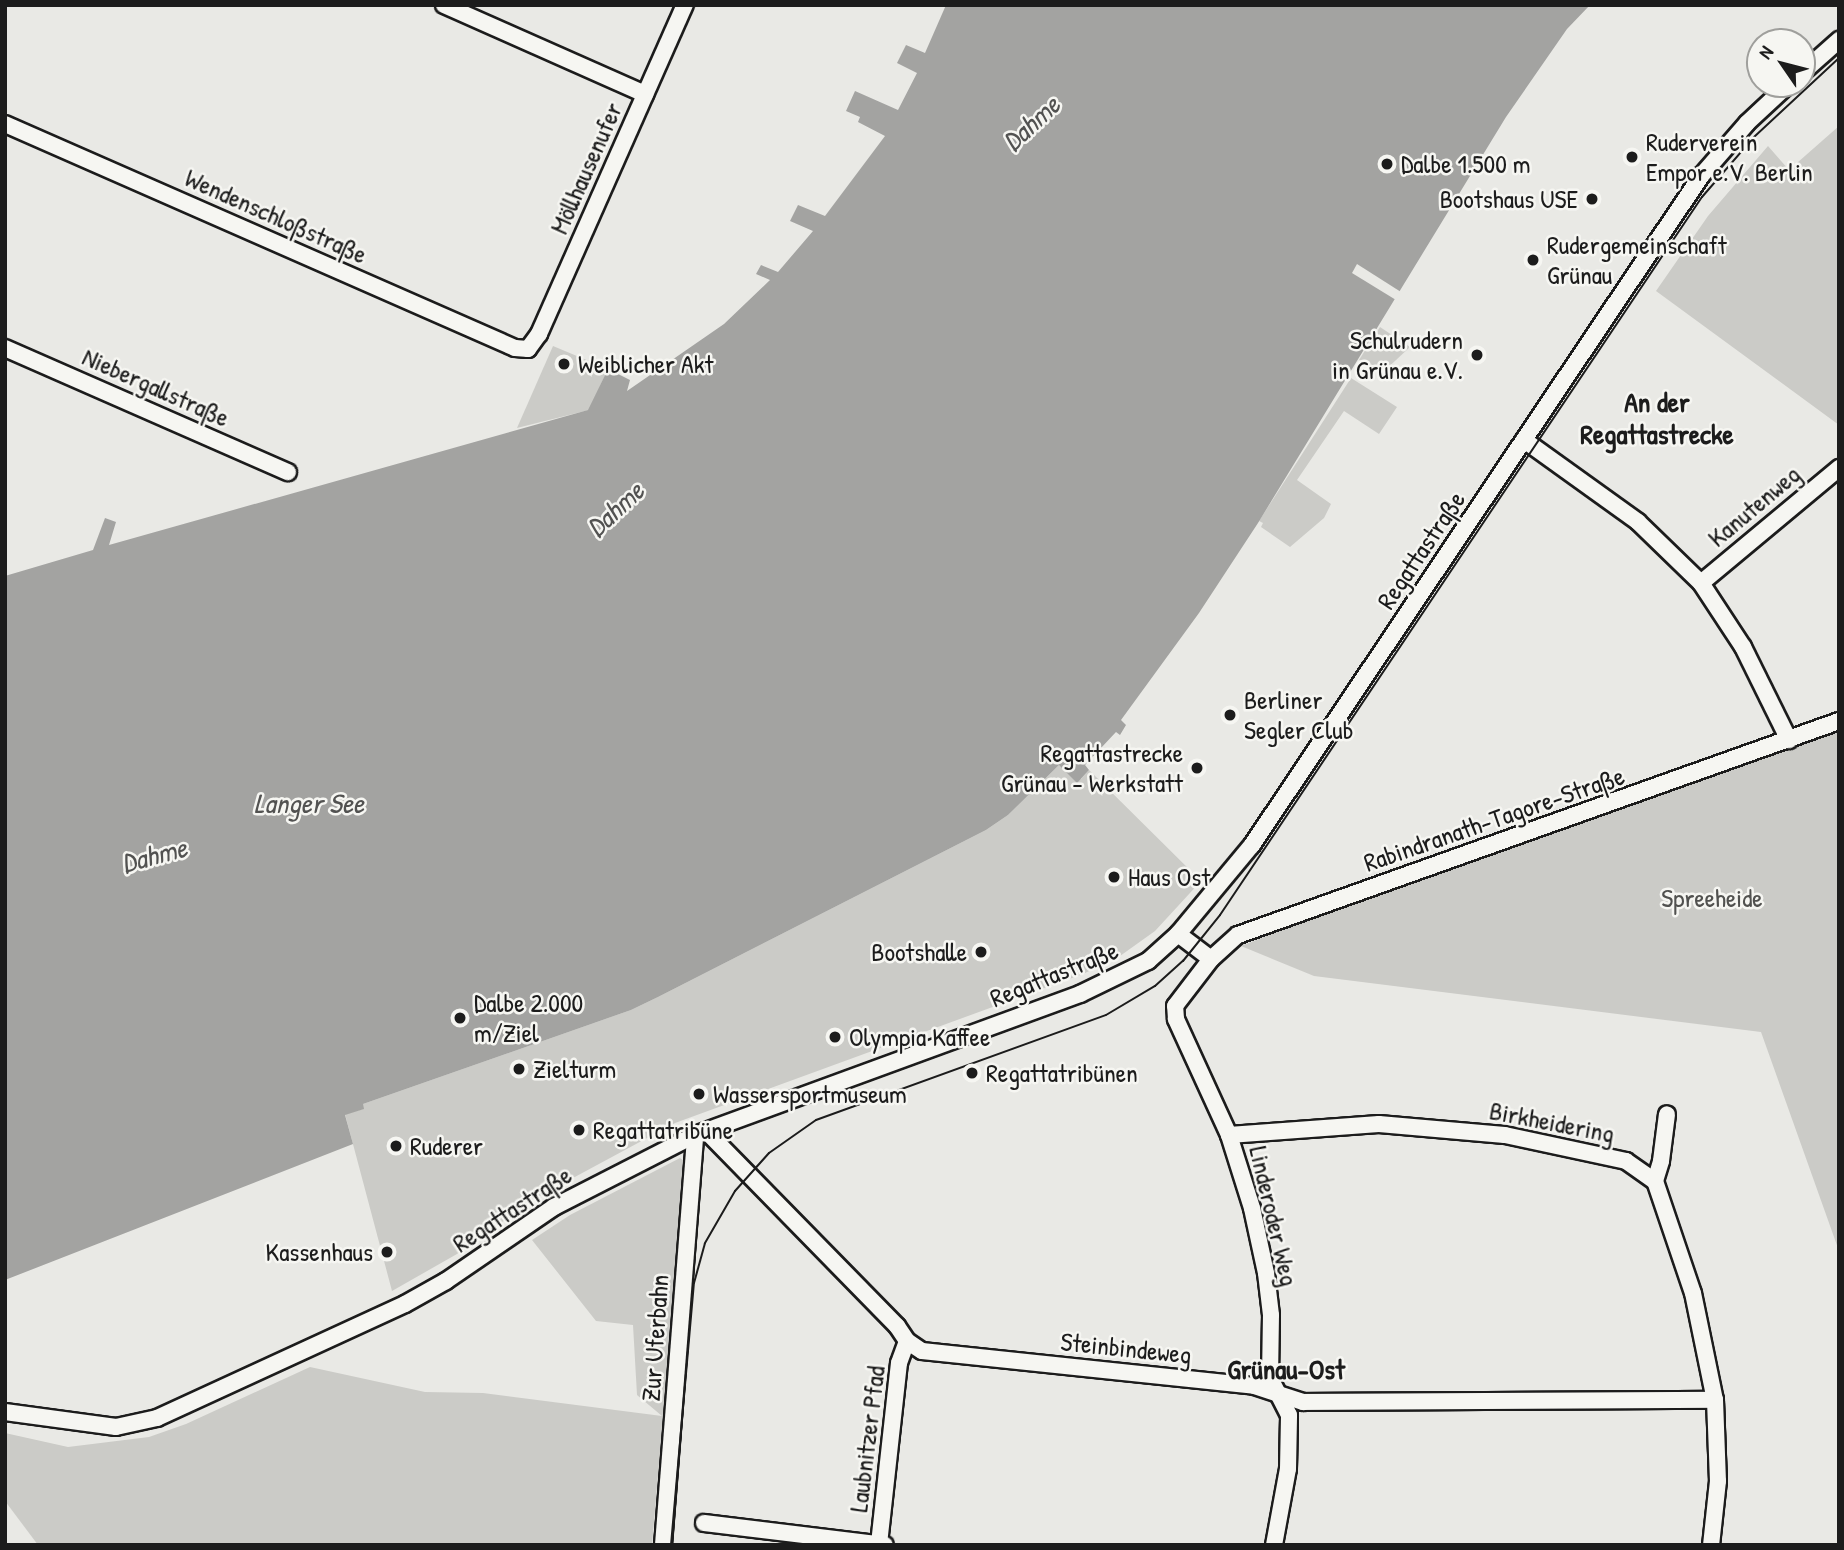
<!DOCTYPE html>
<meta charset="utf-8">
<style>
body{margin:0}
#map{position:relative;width:1844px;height:1550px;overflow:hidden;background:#e9e9e5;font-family:"Patrick Hand",sans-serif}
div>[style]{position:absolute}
.green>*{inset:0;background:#cbcbc7}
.water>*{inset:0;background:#a3a3a1}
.pier>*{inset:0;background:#e9e9e5}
.roads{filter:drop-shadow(2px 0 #1c1c1c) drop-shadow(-2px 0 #1c1c1c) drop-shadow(0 2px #1c1c1c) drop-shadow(0 -2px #1c1c1c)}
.minor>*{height:16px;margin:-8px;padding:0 8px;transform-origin:8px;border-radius:8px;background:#f6f6f2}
.tram>*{height:2px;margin:-1px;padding:0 1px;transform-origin:1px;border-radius:1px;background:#1c1c1c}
.dots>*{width:19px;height:19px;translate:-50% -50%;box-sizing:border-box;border:4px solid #f6f6f2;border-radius:50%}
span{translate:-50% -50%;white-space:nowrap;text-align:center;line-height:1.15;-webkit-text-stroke:5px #f6f6f2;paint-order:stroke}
.poi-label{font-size:26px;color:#1c1c1c}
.left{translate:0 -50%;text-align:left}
.right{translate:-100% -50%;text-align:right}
.street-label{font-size:26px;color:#1c1c1c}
.park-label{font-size:26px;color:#51514f}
.water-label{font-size:28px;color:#525251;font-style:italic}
.neighbourhood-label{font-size:28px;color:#1c1c1c;font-weight:700}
.frame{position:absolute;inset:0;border:7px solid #1c1c1c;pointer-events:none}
.north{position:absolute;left:1746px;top:28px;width:70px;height:70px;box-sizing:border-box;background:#f6f6f2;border:2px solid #9f9f9c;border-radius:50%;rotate:305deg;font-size:19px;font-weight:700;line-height:28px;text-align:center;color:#1c1c1c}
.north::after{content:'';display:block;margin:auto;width:24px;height:32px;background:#1c1c1c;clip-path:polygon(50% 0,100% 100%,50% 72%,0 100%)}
</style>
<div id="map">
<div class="green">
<div style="clip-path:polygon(1839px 126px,1839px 425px,1656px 291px,1708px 216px,1768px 146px,1789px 170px)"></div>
<div style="clip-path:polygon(1380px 327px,1410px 347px,1381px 374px,1359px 360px)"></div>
<div style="clip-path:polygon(553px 346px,608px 369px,589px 410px,517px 428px)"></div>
<div style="clip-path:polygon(1351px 378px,1397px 407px,1379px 434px,1344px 411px,1297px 480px,1331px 504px,1324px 518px,1290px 547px,1261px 527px,1263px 523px,1259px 521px)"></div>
<div style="clip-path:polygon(1839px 711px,1839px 1251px,1761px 1032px,1314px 976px,1241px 946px)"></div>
<div style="clip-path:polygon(1059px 765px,1081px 779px,1089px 770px,1201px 881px,1155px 931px,1120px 956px,1083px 974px,675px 1123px,534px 1199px,464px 1250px,392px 1291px,345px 1114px,363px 1109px,363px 1104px,631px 1010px,658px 997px,986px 830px,1008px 815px)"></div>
<div style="clip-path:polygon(680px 1158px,685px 1162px,652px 1545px,38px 1545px,5px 1501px,5px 1433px,68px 1447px,149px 1437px,186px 1424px,310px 1367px,425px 1392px,483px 1393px,662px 1416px,637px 1395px,633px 1325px,596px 1321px,532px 1240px,570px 1215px)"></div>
</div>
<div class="water">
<div style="clip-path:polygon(946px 5px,1590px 5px,1567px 29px,1506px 117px,1258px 523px,1199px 613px,1121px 720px,1126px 725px,1120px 735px,1116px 732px,1085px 765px,1089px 770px,1077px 783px,1059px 765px,1008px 815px,986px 830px,658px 997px,631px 1010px,363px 1104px,364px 1109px,345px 1115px,353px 1144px,5px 1280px,5px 576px,93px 550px,105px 518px,116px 522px,109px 545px,588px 410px,608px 369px,630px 380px,627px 391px,724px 324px,770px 280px,756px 274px,761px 265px,778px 272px,813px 231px,790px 221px,798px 205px,825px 216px,885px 136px,858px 122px,860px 117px,846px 111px,855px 91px,898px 110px,917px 73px,897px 63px,906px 45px,925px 53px)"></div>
</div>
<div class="pier">
<div style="clip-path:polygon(1357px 264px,1401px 292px,1396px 300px,1352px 273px)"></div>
</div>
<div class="roads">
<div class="minor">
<div style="left:444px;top:5px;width:220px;rotate:23.9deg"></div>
<div style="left:1802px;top:73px;width:50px;rotate:-41.7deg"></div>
<div style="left:5px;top:124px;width:557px;rotate:23.71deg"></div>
<div style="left:515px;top:348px;width:13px;rotate:4deg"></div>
<div style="left:528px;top:349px;width:19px;rotate:-54deg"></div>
<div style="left:539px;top:334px;width:360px;rotate:-66.1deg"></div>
<div style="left:5px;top:348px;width:309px;rotate:23.7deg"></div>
<div style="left:1524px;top:440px;width:140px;rotate:35.7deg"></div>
<div style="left:1638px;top:522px;width:88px;rotate:44.1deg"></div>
<div style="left:1701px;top:583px;width:77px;rotate:56.7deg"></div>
<div style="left:1743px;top:647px;width:104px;rotate:63.7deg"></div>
<div style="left:1701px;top:583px;width:180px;rotate:-39.8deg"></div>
<div style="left:1178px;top:934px;width:41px;rotate:37.1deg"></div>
<div style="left:707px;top:1132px;width:272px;rotate:45.6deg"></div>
<div style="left:897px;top:1326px;width:18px;rotate:56deg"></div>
<div style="left:907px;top:1341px;width:18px;rotate:34deg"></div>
<div style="left:922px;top:1351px;width:334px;rotate:6deg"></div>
<div style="left:1254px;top:1386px;width:52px;rotate:18.1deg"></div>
<div style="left:1303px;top:1402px;width:412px;rotate:-0.3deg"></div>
<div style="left:1229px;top:1135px;width:150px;rotate:-4.2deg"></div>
<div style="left:1379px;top:1124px;width:126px;rotate:5deg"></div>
<div style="left:1505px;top:1135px;width:124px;rotate:12.1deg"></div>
<div style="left:1626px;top:1161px;width:35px;rotate:35deg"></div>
<div style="left:1655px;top:1181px;width:118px;rotate:71.3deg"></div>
<div style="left:1693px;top:1293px;width:109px;rotate:78.4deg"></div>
<div style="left:1715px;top:1400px;width:81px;rotate:87.9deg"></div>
<div style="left:1718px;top:1481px;width:64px;rotate:96.2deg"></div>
<div style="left:1655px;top:1181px;width:21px;rotate:-73deg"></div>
<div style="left:1661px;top:1161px;width:47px;rotate:-82.7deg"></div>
<div style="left:5px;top:1412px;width:112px;rotate:7.7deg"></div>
<div style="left:116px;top:1427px;width:42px;rotate:-12.4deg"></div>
<div style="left:157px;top:1418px;width:273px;rotate:-24.7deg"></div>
<div style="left:405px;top:1304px;width:47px;rotate:-29.3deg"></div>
<div style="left:446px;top:1281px;width:131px;rotate:-34.4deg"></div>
<div style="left:554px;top:1207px;width:158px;rotate:-27.1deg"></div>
<div style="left:695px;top:1135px;width:410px;rotate:-20.1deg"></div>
<div style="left:1080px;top:994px;width:76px;rotate:-25.9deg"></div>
<div style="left:1148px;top:961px;width:40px;rotate:-42deg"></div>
<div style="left:1178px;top:934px;width:116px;rotate:-50.3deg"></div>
<div style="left:1252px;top:845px;width:806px;rotate:-56.13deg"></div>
<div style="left:1701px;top:176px;width:70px;rotate:-49deg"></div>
<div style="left:1747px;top:123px;width:57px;rotate:-42.9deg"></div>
<div style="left:704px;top:1523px;width:182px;rotate:6.9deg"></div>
<div style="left:879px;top:1544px;width:182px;rotate:-83.7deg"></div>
<div style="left:899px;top:1363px;width:23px;rotate:-70deg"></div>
<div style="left:663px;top:1545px;width:411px;rotate:-85.5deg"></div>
<div style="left:1274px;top:1545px;width:77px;rotate:-79.6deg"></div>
<div style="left:1288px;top:1469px;width:54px;rotate:-88.9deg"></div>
<div style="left:1289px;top:1415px;width:42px;rotate:-117.2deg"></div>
<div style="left:1270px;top:1378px;width:63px;rotate:-89.1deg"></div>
<div style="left:1271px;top:1315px;width:42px;rotate:-96.8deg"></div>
<div style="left:1266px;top:1273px;width:66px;rotate:-102.2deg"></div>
<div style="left:1252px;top:1208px;width:77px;rotate:-107.5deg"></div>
<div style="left:1229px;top:1135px;width:128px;rotate:-114.6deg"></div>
<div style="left:1176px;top:1019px;width:13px;rotate:-94deg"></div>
<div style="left:1175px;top:1006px;width:59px;rotate:-52.5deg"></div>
<div style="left:1211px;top:959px;width:36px;rotate:-42deg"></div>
<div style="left:1238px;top:935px;width:638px;rotate:-19.6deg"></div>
</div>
</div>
<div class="tram">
<div style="left:671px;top:1545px;width:263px;rotate:-85deg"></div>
<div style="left:694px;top:1283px;width:41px;rotate:-74.6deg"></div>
<div style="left:705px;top:1243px;width:60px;rotate:-60deg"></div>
<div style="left:735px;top:1191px;width:51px;rotate:-48.2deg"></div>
<div style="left:769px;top:1153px;width:57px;rotate:-35.1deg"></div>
<div style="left:816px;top:1120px;width:308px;rotate:-19.9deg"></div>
<div style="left:1106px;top:1015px;width:57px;rotate:-30.6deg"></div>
<div style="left:1155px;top:986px;width:38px;rotate:-42deg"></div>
<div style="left:1183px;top:961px;width:59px;rotate:-51.2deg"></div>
<div style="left:1220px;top:915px;width:865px;rotate:-56.13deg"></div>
<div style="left:1702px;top:197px;width:79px;rotate:-49.1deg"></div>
<div style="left:1754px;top:137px;width:116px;rotate:-42.9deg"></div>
</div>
<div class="dots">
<div style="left:1632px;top:157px;background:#1c1c1c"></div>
<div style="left:1387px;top:164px;background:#1c1c1c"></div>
<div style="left:1592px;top:199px;background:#1c1c1c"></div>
<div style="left:1533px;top:260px;background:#1c1c1c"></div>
<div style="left:1477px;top:355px;background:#1c1c1c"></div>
<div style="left:564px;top:364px;background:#1c1c1c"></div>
<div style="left:1230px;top:715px;background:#1c1c1c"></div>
<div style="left:1197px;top:768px;background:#1c1c1c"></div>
<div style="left:1114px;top:877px;background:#1c1c1c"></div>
<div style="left:981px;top:952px;background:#1c1c1c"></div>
<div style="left:460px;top:1018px;background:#1c1c1c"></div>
<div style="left:835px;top:1037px;background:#1c1c1c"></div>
<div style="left:519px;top:1069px;background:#1c1c1c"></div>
<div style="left:972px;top:1073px;background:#1c1c1c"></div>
<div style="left:699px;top:1094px;background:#1c1c1c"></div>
<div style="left:579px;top:1130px;background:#1c1c1c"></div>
<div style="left:396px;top:1146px;background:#1c1c1c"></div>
<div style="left:387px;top:1252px;background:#1c1c1c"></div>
</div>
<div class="poi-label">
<span class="left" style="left:1646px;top:157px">Ruderverein<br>Empor e.V. Berlin</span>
<span class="left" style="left:1401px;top:164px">Dalbe 1.500 m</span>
<span class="right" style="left:1578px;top:199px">Bootshaus USE</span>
<span class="left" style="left:1547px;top:260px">Rudergemeinschaft<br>Grünau</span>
<span class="right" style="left:1463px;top:355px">Schulrudern<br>in Grünau e.V.</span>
<span class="left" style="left:578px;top:364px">Weiblicher Akt</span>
<span class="left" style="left:1244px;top:715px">Berliner<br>Segler Club</span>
<span class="right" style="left:1183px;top:768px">Regattastrecke<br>Grünau - Werkstatt</span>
<span class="left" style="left:1128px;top:877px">Haus Ost</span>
<span class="right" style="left:967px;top:952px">Bootshalle</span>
<span class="left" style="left:474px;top:1018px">Dalbe 2.000<br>m/Ziel</span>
<span class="left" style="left:849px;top:1037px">Olympia Kaffee</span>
<span class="left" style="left:533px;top:1069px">Zielturm</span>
<span class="left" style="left:986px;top:1073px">Regattatribünen</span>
<span class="left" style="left:713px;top:1094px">Wassersportmuseum</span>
<span class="left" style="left:593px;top:1130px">Regattatribüne</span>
<span class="left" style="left:410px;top:1146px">Ruderer</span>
<span class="right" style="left:373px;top:1252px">Kassenhaus</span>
</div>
<div class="street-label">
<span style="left:586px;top:168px;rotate:-66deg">Möllhausenufer</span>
<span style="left:276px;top:216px;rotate:24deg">Wendenschloßstraße</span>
<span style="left:156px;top:387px;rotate:24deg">Niebergallstraße</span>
<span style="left:1754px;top:506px;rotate:-40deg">Kanutenweg</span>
<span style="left:1421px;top:550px;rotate:-56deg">Regattastraße</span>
<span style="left:1494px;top:819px;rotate:-19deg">Rabindranath-Tagore-Straße</span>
<span style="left:1054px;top:974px;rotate:-22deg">Regattastraße</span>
<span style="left:1552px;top:1122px;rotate:11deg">Birkheidering</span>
<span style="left:512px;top:1209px;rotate:-33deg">Regattastraße</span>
<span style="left:1274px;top:1216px;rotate:77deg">Linderoder Weg</span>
<span style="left:655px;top:1338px;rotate:-86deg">Zur Uferbahn</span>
<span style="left:1126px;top:1348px;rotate:6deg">Steinbindeweg</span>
<span style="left:867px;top:1439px;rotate:-83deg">Laubnitzer Pfad</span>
</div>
<div class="park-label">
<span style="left:1712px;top:898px">Spreeheide</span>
</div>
<div class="water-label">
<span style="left:1031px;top:123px;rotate:-43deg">Dahme</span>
<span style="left:615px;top:509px;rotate:-43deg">Dahme</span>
<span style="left:309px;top:803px">Langer See</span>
<span style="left:154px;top:855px;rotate:-15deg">Dahme</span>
</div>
<div class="neighbourhood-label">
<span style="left:1657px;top:418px">An der<br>Regattastrecke</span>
<span style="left:1286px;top:1369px">Grünau-Ost</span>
</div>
<div class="frame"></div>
<div class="north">N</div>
</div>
